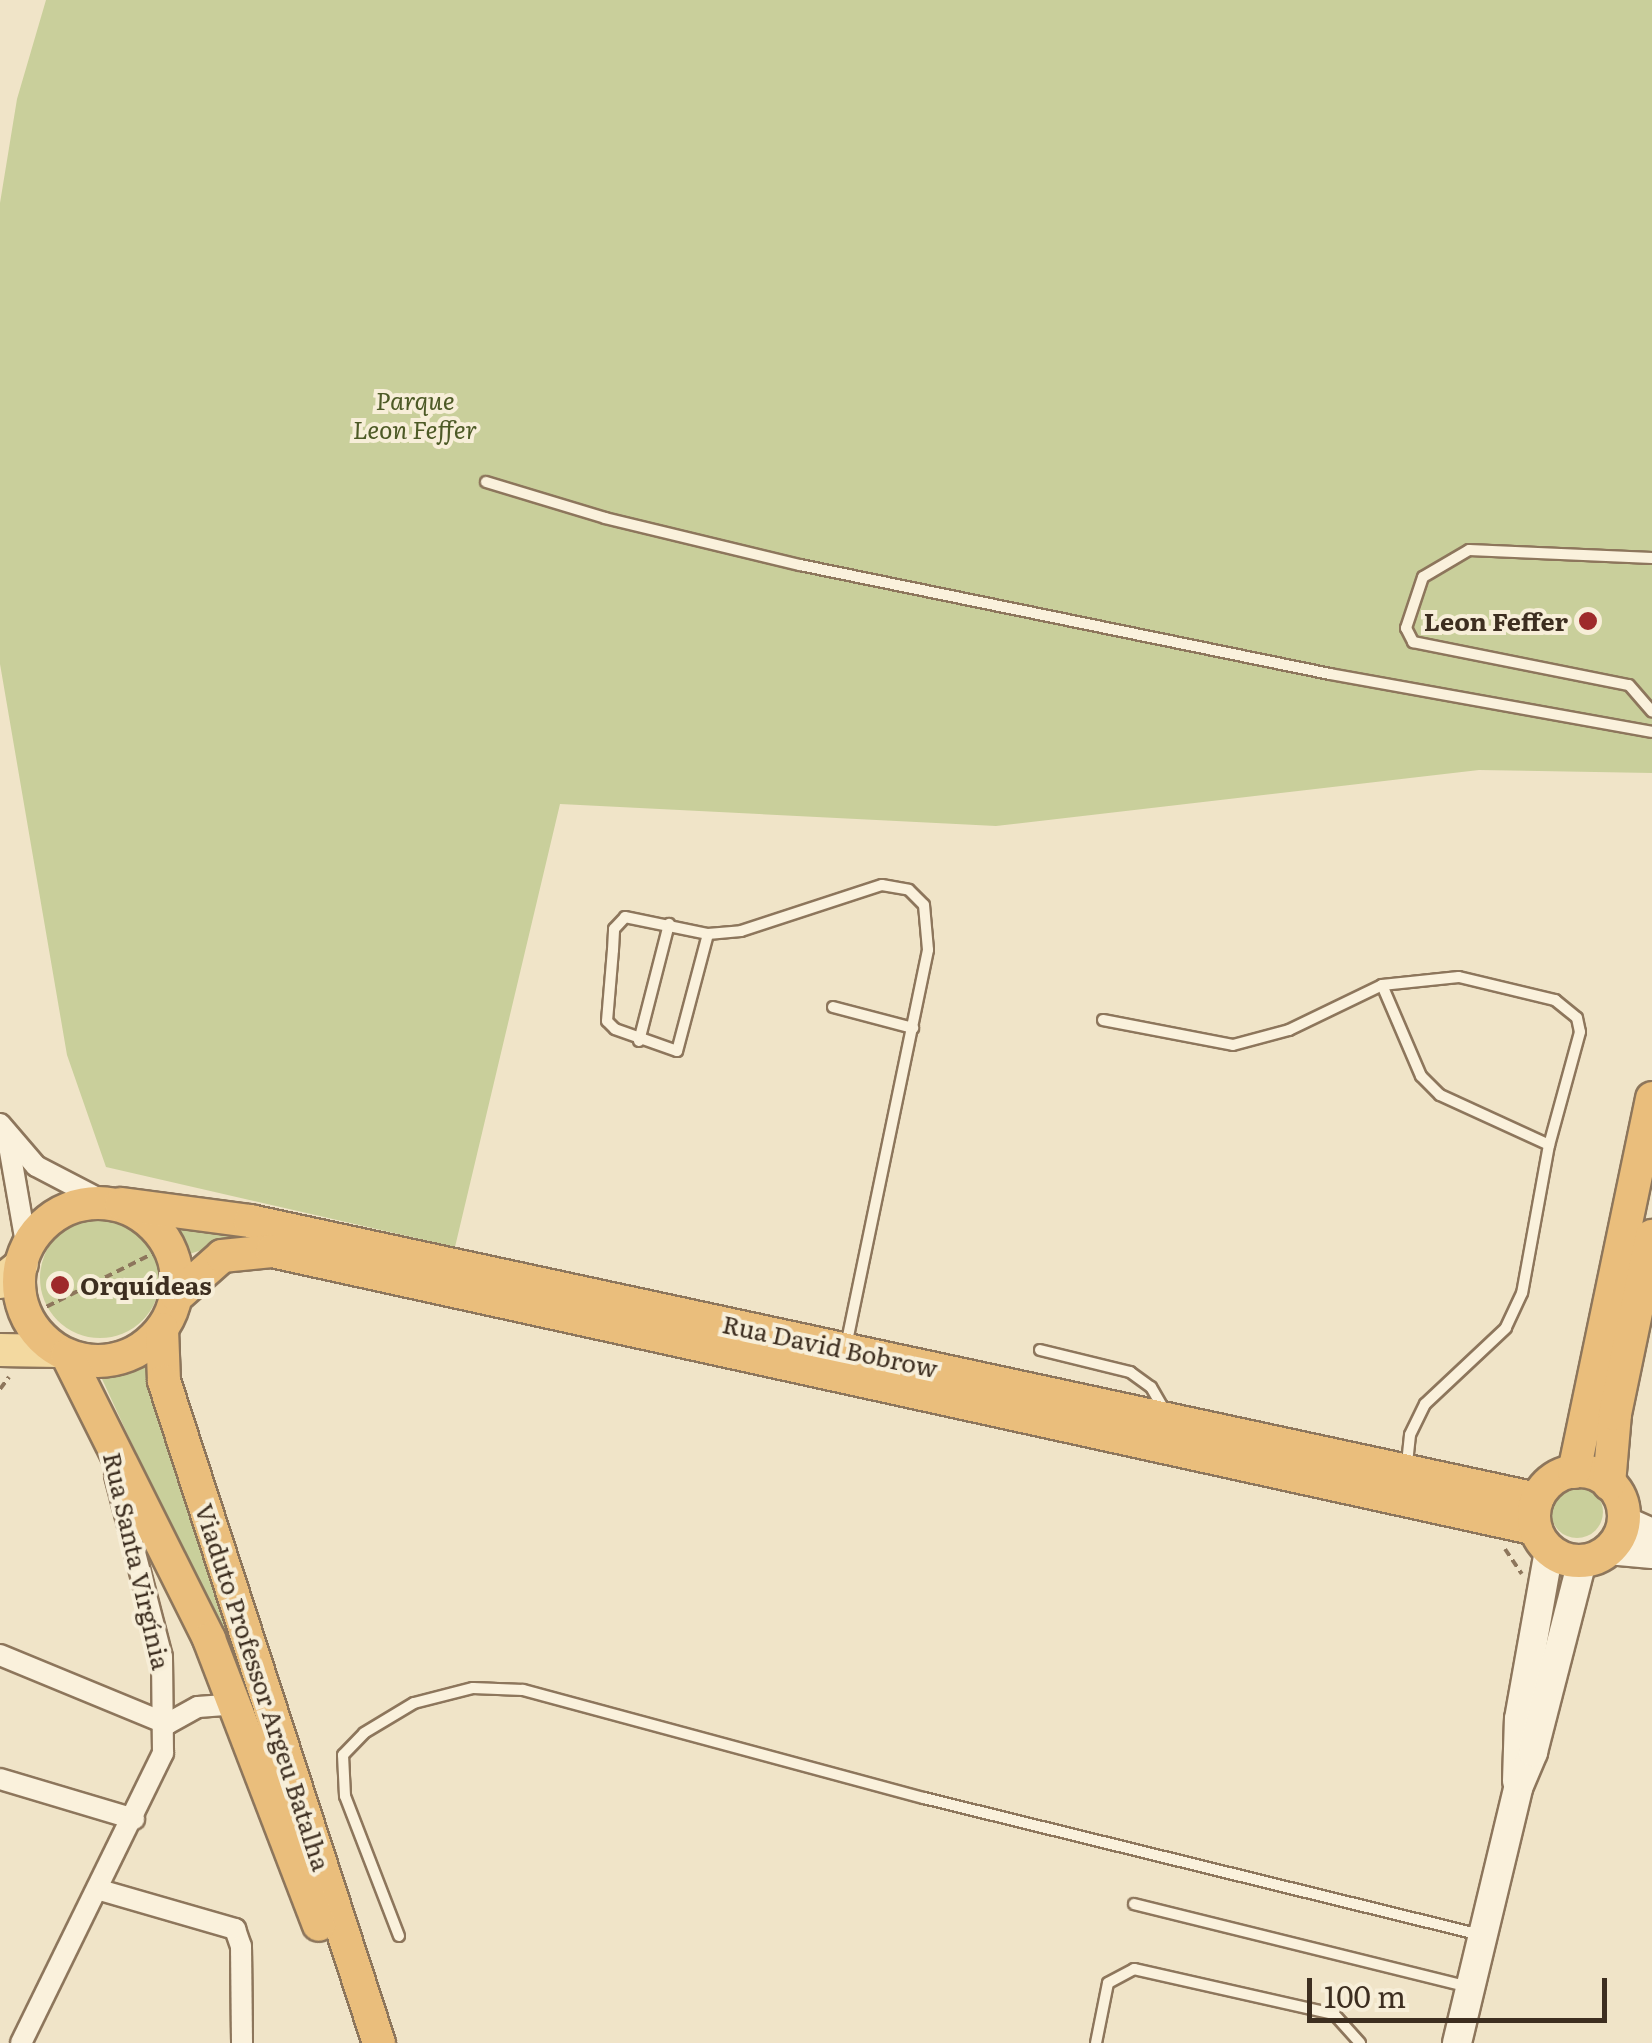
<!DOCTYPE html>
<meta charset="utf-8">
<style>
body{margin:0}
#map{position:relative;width:1652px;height:2043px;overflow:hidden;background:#f0e4c8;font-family:Literata,serif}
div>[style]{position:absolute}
.green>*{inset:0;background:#c9cf9b}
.round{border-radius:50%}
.path>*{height:4px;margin-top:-2px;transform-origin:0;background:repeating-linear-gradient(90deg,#8d765c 0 8px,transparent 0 13px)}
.roads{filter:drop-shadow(2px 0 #8d765c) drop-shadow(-2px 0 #8d765c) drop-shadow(0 2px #8d765c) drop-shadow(0 -2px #8d765c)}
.service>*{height:10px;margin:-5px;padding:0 5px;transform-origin:5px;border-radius:5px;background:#faf1dc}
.minor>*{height:20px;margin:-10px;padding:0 10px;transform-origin:10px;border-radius:10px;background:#faf1dc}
.secondary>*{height:28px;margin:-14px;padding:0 14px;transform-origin:14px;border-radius:14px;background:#faf1dc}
.primary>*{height:32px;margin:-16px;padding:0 16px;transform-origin:16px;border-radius:16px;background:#f3d9a0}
.trunk>*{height:32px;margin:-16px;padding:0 16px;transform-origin:16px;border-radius:16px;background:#eabe7c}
.trunk>.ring{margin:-16px;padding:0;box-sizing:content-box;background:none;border:32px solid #eabe7c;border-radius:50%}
.dots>*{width:28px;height:28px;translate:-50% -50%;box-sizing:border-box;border:5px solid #f7eed8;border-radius:50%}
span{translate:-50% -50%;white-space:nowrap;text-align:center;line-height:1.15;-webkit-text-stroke:8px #f7eed8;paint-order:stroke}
.park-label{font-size:25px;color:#4d5a26;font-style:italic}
.poi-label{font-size:25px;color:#3d2e20;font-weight:700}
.right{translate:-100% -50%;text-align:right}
.left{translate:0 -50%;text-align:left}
.street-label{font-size:25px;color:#3d2e20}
.scale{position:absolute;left:1307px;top:1978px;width:300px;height:45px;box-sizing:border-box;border:5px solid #3d2e20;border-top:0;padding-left:12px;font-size:30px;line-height:35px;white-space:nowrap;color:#3d2e20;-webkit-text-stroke:8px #f7eed8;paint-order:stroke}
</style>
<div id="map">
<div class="green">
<div style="clip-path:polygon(46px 0,1652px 0,1652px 773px,1479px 770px,996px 826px,560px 804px,455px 1247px,106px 1167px,67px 1055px,0 664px,0 203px,17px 99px)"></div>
<div class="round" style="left:40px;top:1218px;width:120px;height:120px"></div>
<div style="clip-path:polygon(168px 1223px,252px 1234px,183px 1256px)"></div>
<div style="clip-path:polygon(148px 1352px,254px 1686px,245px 1689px,96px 1366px)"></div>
<div class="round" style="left:1551px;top:1486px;width:52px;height:52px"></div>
</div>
<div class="path">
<div style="left:12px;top:1324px;width:190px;rotate:-26.6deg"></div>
<div style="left:0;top:1389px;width:15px;rotate:-53deg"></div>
<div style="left:1505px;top:1549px;width:30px;rotate:56deg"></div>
</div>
<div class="roads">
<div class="service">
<div style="left:486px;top:482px;width:124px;rotate:16.8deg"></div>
<div style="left:605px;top:518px;width:201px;rotate:13.6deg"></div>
<div style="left:800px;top:565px;width:541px;rotate:11.62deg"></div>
<div style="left:1330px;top:674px;width:327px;rotate:10.2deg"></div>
<div style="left:1652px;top:558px;width:183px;rotate:-177.5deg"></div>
<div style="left:1469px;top:550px;width:53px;rotate:149.6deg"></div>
<div style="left:1423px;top:577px;width:54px;rotate:108.4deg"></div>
<div style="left:1406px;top:628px;width:16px;rotate:63deg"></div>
<div style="left:1413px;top:642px;width:220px;rotate:11.3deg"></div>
<div style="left:1629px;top:685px;width:35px;rotate:49deg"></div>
<div style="left:708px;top:934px;width:121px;rotate:104.8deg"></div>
<div style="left:677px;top:1051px;width:66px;rotate:-160.5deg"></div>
<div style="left:615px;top:1029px;width:11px;rotate:-135deg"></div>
<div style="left:607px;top:1021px;width:71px;rotate:-85.2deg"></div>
<div style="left:613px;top:950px;width:21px;rotate:-87deg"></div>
<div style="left:614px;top:929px;width:16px;rotate:-47deg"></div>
<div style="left:625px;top:917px;width:85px;rotate:11.6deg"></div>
<div style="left:708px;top:934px;width:33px;rotate:-5deg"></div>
<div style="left:741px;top:931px;width:148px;rotate:-18.1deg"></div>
<div style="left:882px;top:885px;width:27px;rotate:10deg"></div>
<div style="left:909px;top:890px;width:21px;rotate:45deg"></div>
<div style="left:924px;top:905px;width:45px;rotate:84.9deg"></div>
<div style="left:928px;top:950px;width:403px;rotate:101.7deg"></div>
<div style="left:1382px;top:985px;width:99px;rotate:66.8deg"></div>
<div style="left:1421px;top:1076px;width:27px;rotate:45deg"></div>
<div style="left:1440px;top:1095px;width:120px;rotate:24.6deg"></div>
<div style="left:833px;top:1007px;width:83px;rotate:14.7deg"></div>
<div style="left:1103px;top:1020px;width:132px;rotate:10.9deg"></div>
<div style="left:1233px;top:1045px;width:58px;rotate:-15deg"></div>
<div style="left:1289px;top:1030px;width:103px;rotate:-25.8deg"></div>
<div style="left:1382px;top:985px;width:77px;rotate:-5.9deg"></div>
<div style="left:1459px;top:977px;width:99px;rotate:13.5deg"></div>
<div style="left:1555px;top:1000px;width:28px;rotate:39deg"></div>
<div style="left:1577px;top:1018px;width:14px;rotate:78deg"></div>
<div style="left:1580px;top:1032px;width:117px;rotate:105.3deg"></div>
<div style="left:1549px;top:1145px;width:150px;rotate:100.3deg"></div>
<div style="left:1522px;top:1293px;width:38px;rotate:115deg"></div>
<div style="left:1506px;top:1328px;width:111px;rotate:136.8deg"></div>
<div style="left:1425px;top:1404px;width:34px;rotate:116deg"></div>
<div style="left:1410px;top:1435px;width:29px;rotate:96deg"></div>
<div style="left:639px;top:1041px;width:121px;rotate:-75.6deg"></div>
<div style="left:1040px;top:1350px;width:93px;rotate:13.7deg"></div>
<div style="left:1130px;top:1372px;width:26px;rotate:36deg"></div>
<div style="left:1151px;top:1387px;width:30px;rotate:60deg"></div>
<div style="left:1134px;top:1904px;width:345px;rotate:13.9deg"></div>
<div style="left:399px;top:1936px;width:150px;rotate:-111.1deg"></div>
<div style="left:345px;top:1796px;width:41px;rotate:-92.8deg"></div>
<div style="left:343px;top:1755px;width:30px;rotate:-46deg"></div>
<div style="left:364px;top:1733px;width:58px;rotate:-31deg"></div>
<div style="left:414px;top:1703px;width:61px;rotate:-14.3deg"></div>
<div style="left:473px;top:1688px;width:50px;rotate:2.3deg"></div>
<div style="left:523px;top:1690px;width:415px;rotate:15.1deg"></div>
<div style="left:924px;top:1798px;width:574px;rotate:13.82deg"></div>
<div style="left:1096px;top:2043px;width:61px;rotate:-78.7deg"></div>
<div style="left:1108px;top:1983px;width:30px;rotate:-28deg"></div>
<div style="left:1134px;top:1969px;width:205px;rotate:12.7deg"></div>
<div style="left:1334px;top:2014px;width:39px;rotate:48deg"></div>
</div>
<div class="minor">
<div style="left:0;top:1124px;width:55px;rotate:49.4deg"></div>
<div style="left:36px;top:1166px;width:76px;rotate:27.6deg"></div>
<div style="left:8px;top:1140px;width:111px;rotate:80.1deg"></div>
<div style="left:0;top:1655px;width:181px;rotate:22.4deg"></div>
<div style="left:167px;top:1724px;width:35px;rotate:-29deg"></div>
<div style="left:198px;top:1707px;width:40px;rotate:-4.3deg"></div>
<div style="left:0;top:1779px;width:140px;rotate:16.6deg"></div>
<div style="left:100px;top:1890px;width:141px;rotate:16.1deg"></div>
<div style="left:235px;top:1929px;width:18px;rotate:71deg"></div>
<div style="left:241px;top:1946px;width:97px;rotate:89.4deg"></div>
<div style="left:21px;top:2043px;width:323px;rotate:-63.9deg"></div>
<div style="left:163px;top:1753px;width:96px;rotate:-90.6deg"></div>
<div style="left:162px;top:1657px;width:188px;rotate:-104.5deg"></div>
</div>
<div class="secondary">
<div style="left:1623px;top:1520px;width:32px;rotate:24deg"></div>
<div style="left:1608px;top:1550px;width:44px;rotate:5.2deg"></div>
<div style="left:1517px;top:1781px;width:62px;rotate:-88.2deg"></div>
<div style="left:1519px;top:1719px;width:172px;rotate:-79.9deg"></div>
<div style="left:1457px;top:2043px;width:262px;rotate:-76.5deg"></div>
<div style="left:1518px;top:1788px;width:39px;rotate:-67deg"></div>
<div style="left:1533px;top:1752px;width:197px;rotate:-75.6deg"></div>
</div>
<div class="primary">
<div style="left:0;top:1282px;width:28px;rotate:-39deg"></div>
<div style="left:0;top:1350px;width:58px;rotate:1deg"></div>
</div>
<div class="trunk">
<div class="ring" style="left:19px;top:1203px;width:126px;height:126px"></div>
<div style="left:121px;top:1204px;width:130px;rotate:7.5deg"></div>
<div style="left:250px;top:1221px;width:1317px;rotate:12.19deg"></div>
<div style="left:177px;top:1296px;width:60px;rotate:-41.6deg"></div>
<div style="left:222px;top:1256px;width:50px;rotate:-5.7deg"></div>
<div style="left:272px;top:1251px;width:1294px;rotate:12.4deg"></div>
<div style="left:162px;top:1329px;width:52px;rotate:87.8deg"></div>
<div style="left:164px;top:1381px;width:696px;rotate:72.01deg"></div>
<div style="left:67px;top:1355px;width:318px;rotate:63.4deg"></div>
<div style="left:209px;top:1639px;width:306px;rotate:69deg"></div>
<div class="ring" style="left:1534px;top:1471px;width:58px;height:58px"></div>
<div style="left:1574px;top:1472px;width:382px;rotate:-78.2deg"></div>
<div style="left:1609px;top:1484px;width:70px;rotate:-85.1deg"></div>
<div style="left:1615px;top:1414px;width:182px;rotate:-78.3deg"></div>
</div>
</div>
<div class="dots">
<div style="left:1588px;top:621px;background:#9e2a2b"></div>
<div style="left:60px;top:1285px;background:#9e2a2b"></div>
</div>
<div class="park-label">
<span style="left:415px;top:415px">Parque<br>Leon Feffer</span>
</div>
<div class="poi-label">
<span class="right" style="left:1568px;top:621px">Leon Feffer</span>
<span class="left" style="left:80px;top:1285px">Orquídeas</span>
</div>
<div class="street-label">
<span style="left:830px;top:1346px;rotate:12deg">Rua David Bobrow</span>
<span style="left:137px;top:1561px;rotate:77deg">Rua Santa Virgínia</span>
<span style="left:263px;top:1687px;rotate:72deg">Viaduto Professor Argeu Batalha</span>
</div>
<div class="scale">100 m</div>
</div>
